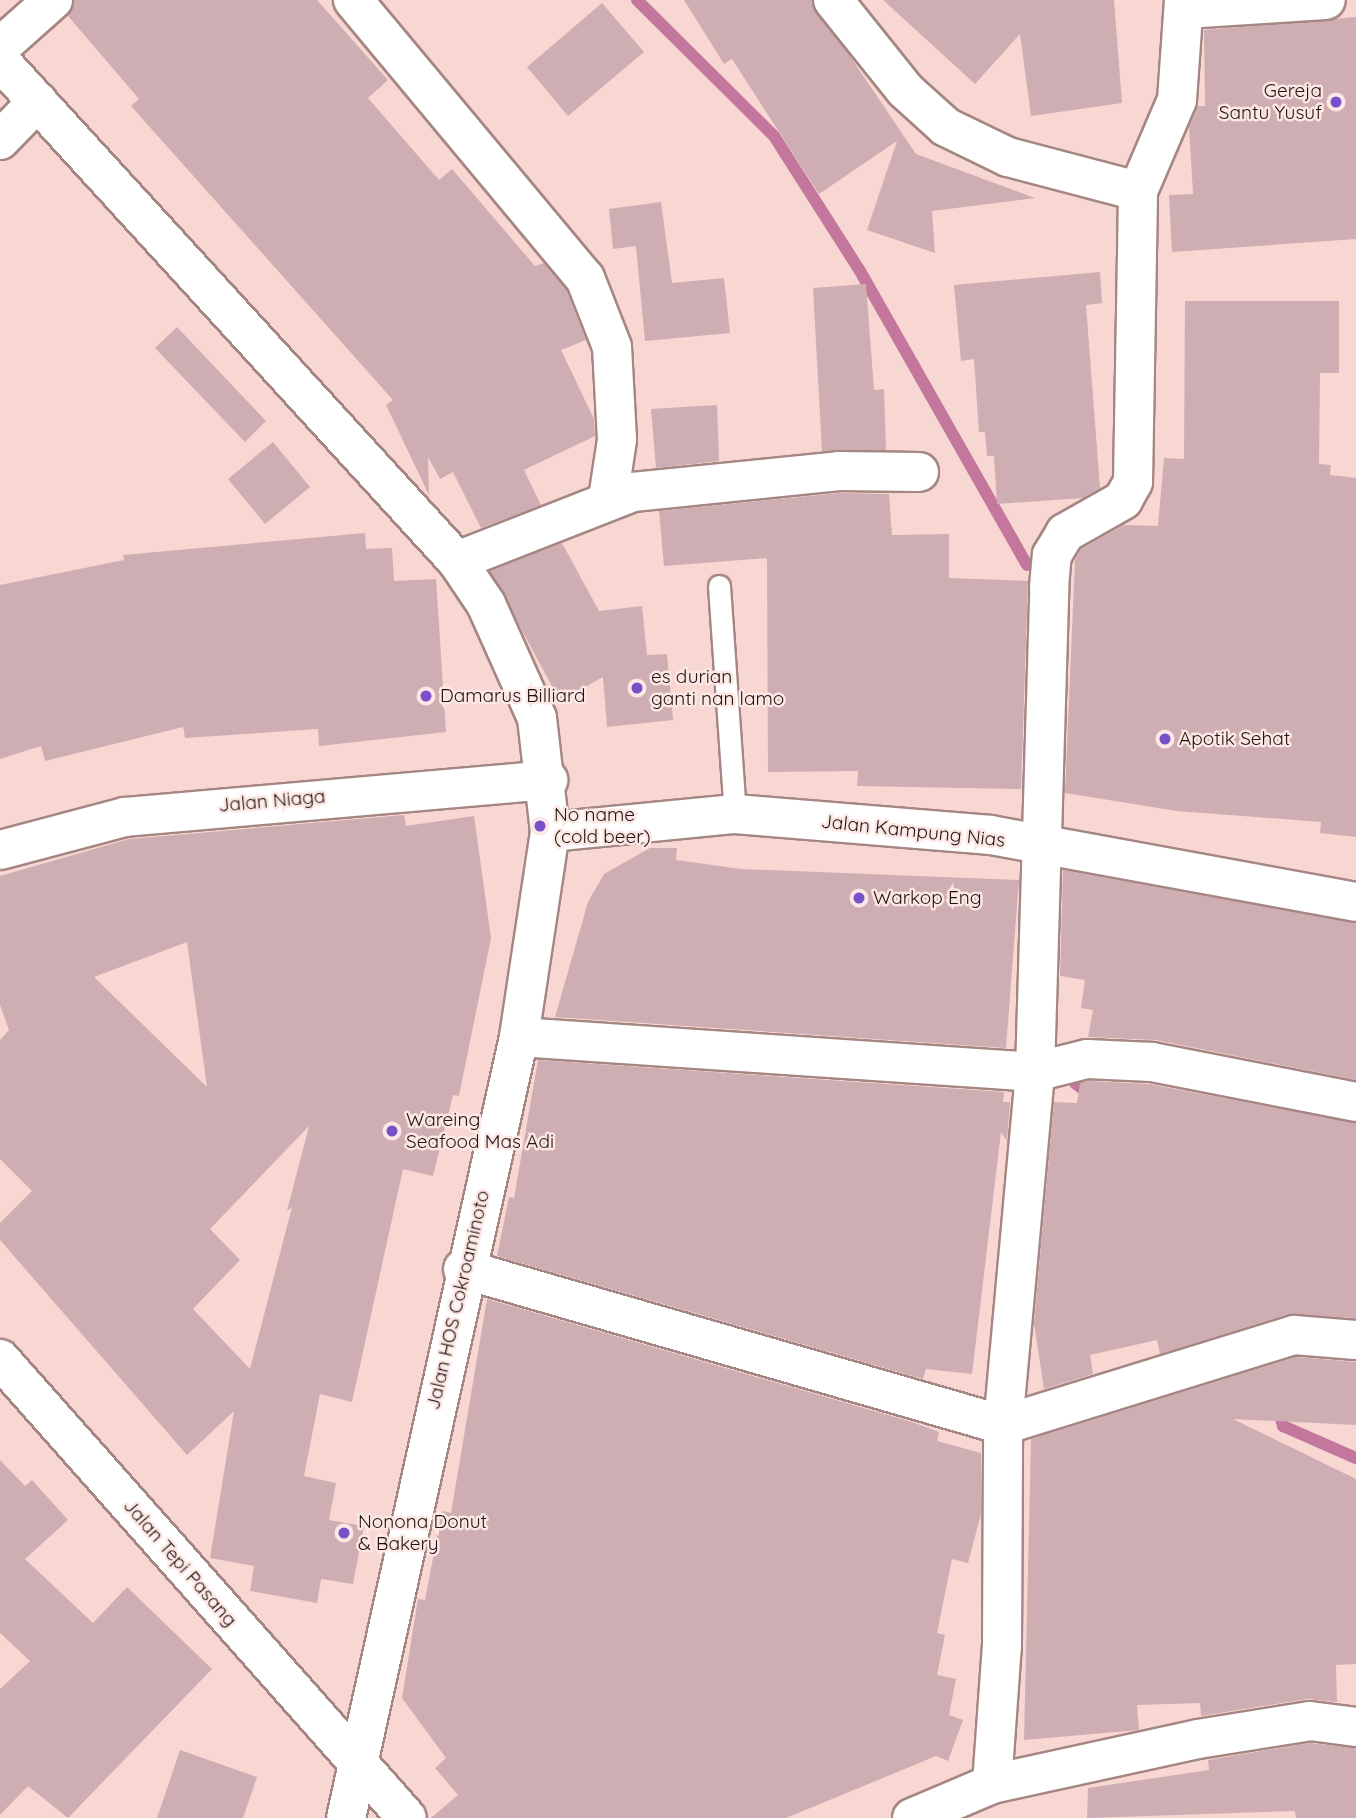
<!DOCTYPE html>
<style>
body{margin:0}
#map{position:relative;width:1356px;height:1818px;overflow:hidden;background:#f8d6d2;font-family:Quicksand,sans-serif}
div>[style]{position:absolute}
.stream>*{height:12px;margin:-6px;padding:0 6px;transform-origin:6px;border-radius:6px;background:#c3779d}
.building>*{inset:0;background:#ceaeb3}
.roads{filter:drop-shadow(2px 0 #a48682) drop-shadow(-2px 0 #a48682) drop-shadow(0 2px #a48682) drop-shadow(0 -2px #a48682)}
.lane>*{height:21px;margin:-10.5px;padding:0 10.5px;transform-origin:10.5px;border-radius:10.5px;background:#fff}
.street>*{height:38px;margin:-19px;padding:0 19px;transform-origin:19px;border-radius:19px;background:#fff}
.secondary>*{height:38px;margin:-19px;padding:0 19px;transform-origin:19px;border-radius:19px;background:#fff}
.primary>*{height:38px;margin:-19px;padding:0 19px;transform-origin:19px;border-radius:19px;background:#fff}
.dots>*{width:19px;height:19px;translate:-50% -50%;box-sizing:border-box;border:4px solid #fce7e4;border-radius:50%}
span{translate:-50% -50%;white-space:nowrap;text-align:center;line-height:1.15;-webkit-text-stroke:5px #fce7e4;paint-order:stroke}
.poi-label{font-size:19px;color:#201413}
.right{translate:-100% -50%;text-align:right}
.left{translate:0 -50%;text-align:left}
.street-label{font-size:19px;color:#201413}
</style>
<div id="map">
<div class="stream">
<div style="left:637px;top:0;width:193px;rotate:44.8deg"></div>
<div style="left:774px;top:136px;width:160px;rotate:57.5deg"></div>
<div style="left:860px;top:271px;width:338px;rotate:60.4deg"></div>
<div style="left:1075px;top:1083px;width:23px;rotate:38deg"></div>
<div style="left:1277px;top:1405px;width:22px;rotate:74deg"></div>
<div style="left:1283px;top:1426px;width:80px;rotate:23.7deg"></div>
</div>
<div class="building">
<div style="clip-path:polygon(74px 0,317px 0,388px 80px,368px 98px,439px 180px,452px 169px,535px 266px,544px 263px,566px 289px,586px 340px,561px 350px,594px 419px,595px 436px,524px 470px,541px 505px,481px 528px,453px 472px,440px 479px,428px 457px,429px 495px,386px 405px,393px 400px,131px 106px,139px 99px,68px 16px)"></div>
<div style="clip-path:polygon(684px 0,812px 0,916px 154px,1035px 198px,932px 211px,935px 253px,867px 230px,897px 141px,819px 194px,732px 59px,724px 64px)"></div>
<div style="clip-path:polygon(883px 0,1114px 0,1122px 103px,1031px 116px,1020px 34px,975px 84px)"></div>
<div style="clip-path:polygon(602px 3px,644px 52px,568px 116px,527px 67px)"></div>
<div style="clip-path:polygon(1356px 17px,1356px 239px,1172px 252px,1169px 195px,1193px 194px,1189px 127px,1198px 106px,1205px 106px,1204px 30px)"></div>
<div style="clip-path:polygon(661px 202px,672px 283px,724px 278px,730px 333px,645px 341px,636px 246px,613px 249px,609px 209px)"></div>
<div style="clip-path:polygon(1100px 272px,1102px 303px,1086px 305px,1100px 488px,1083px 498px,997px 504px,994px 456px,987px 456px,985px 432px,979px 432px,974px 359px,961px 361px,954px 285px)"></div>
<div style="clip-path:polygon(866px 284px,874px 390px,884px 389px,886px 450px,822px 451px,813px 288px)"></div>
<div style="clip-path:polygon(1185px 301px,1339px 301px,1339px 373px,1320px 373px,1319px 464px,1331px 465px,1330px 475px,1356px 478px,1356px 837px,1320px 833px,1321px 822px,1177px 811px,1065px 793px,1075px 560px,1081px 549px,1124px 525px,1158px 526px,1164px 458px,1184px 459px)"></div>
<div style="clip-path:polygon(177px 327px,266px 421px,245px 442px,155px 348px)"></div>
<div style="clip-path:polygon(717px 405px,719px 461px,656px 468px,651px 409px)"></div>
<div style="clip-path:polygon(273px 442px,310px 487px,265px 524px,228px 479px)"></div>
<div style="clip-path:polygon(840px 493px,889px 494px,892px 535px,949px 534px,949px 578px,1028px 581px,1021px 789px,857px 786px,858px 771px,768px 772px,767px 558px,664px 566px,659px 511px)"></div>
<div style="clip-path:polygon(365px 533px,366px 549px,392px 548px,394px 581px,436px 579px,446px 732px,319px 746px,318px 729px,185px 738px,183px 727px,45px 761px,41px 746px,0 759px,0 585px,124px 560px,123px 555px)"></div>
<div style="clip-path:polygon(562px 543px,599px 611px,642px 606px,647px 655px,667px 654px,673px 720px,607px 727px,603px 677px,560px 701px,490px 571px)"></div>
<div style="clip-path:polygon(evenodd,404px 815px,406px 826px,474px 816px,491px 938px,459px 1096px,453px 1095px,433px 1176px,403px 1169px,352px 1402px,320px 1394px,304px 1476px,336px 1483px,329px 1520px,364px 1526px,353px 1584px,321px 1579px,317px 1603px,250px 1591px,254px 1566px,210px 1558px,234px 1411px,187px 1455px,0 1240px,0 1223px,32px 1191px,0 1159px,0 1040px,9px 1030px,0 1005px,0 876px,129px 839px,404px 815px,187px 942px,207px 1087px,94px 977px,187px 942px,404px 815px,309px 1126px,287px 1211px,292px 1207px,250px 1369px,193px 1309px,240px 1260px,210px 1229px,309px 1126px)"></div>
<div style="clip-path:polygon(650px 848px,677px 848px,676px 860px,741px 869px,1019px 880px,1006px 1048px,555px 1017px,588px 902px,604px 874px)"></div>
<div style="clip-path:polygon(1063px 870px,1356px 923px,1356px 1080px,1156px 1040px,1088px 1037px,1093px 1010px,1081px 1008px,1085px 980px,1060px 976px)"></div>
<div style="clip-path:polygon(538px 1060px,1004px 1092px,1003px 1102px,1010px 1102px,1007px 1141px,1001px 1132px,972px 1374px,926px 1369px,923px 1379px,497px 1256px,509px 1197px,514px 1198px)"></div>
<div style="clip-path:polygon(1089px 1081px,1149px 1084px,1356px 1123px,1356px 1318px,1288px 1314px,1160px 1354px,1157px 1340px,1090px 1355px,1093px 1374px,1044px 1389px,1034px 1324px,1054px 1102px,1077px 1103px,1080px 1083px)"></div>
<div style="clip-path:polygon(487px 1299px,912px 1422px,939px 1432px,937px 1441px,981px 1453px,981px 1514px,968px 1563px,952px 1559px,937px 1633px,945px 1635px,937px 1675px,956px 1679px,949px 1715px,963px 1720px,948px 1761px,936px 1756px,786px 1818px,431px 1818px,458px 1795px,435px 1768px,446px 1758px,402px 1698px,418px 1599px,425px 1600px,442px 1511px,451px 1513px)"></div>
<div style="clip-path:polygon(1296px 1357px,1356px 1362px,1356px 1425px,1233px 1419px,1356px 1479px,1356px 1664px,1336px 1665px,1337px 1702px,1307px 1699px,1201px 1716px,1200px 1703px,1137px 1705px,1139px 1730px,1024px 1740px,1031px 1439px)"></div>
<div style="clip-path:polygon(0 1460px,25px 1486px,32px 1480px,68px 1520px,25px 1559px,93px 1623px,127px 1587px,212px 1669px,68px 1818px,28px 1786px,0 1815px,0 1689px,30px 1661px,0 1633px)"></div>
<div style="clip-path:polygon(1310px 1743px,1356px 1748px,1356px 1818px,1296px 1818px,1295px 1811px,1087px 1818px,1088px 1788px,1209px 1770px,1208px 1760px)"></div>
<div style="clip-path:polygon(180px 1750px,257px 1777px,243px 1818px,157px 1818px)"></div>
</div>
<div class="roads">
<div class="lane">
<div style="left:719px;top:586px;width:229px;rotate:86deg"></div>
</div>
<div class="street">
<div style="left:353px;top:0;width:362px;rotate:50.2deg"></div>
<div style="left:585px;top:278px;width:74px;rotate:68.6deg"></div>
<div style="left:612px;top:347px;width:93px;rotate:86.9deg"></div>
<div style="left:617px;top:440px;width:60px;rotate:98.7deg"></div>
<div style="left:833px;top:0;width:115px;rotate:51.3deg"></div>
<div style="left:905px;top:90px;width:55px;rotate:42.1deg"></div>
<div style="left:946px;top:127px;width:69px;rotate:25.8deg"></div>
<div style="left:1008px;top:157px;width:134px;rotate:14.7deg"></div>
<div style="left:1185px;top:9px;width:141px;rotate:-3.7deg"></div>
<div style="left:0;top:47px;width:71px;rotate:-41.6deg"></div>
<div style="left:0;top:140px;width:54px;rotate:-45.7deg"></div>
<div style="left:457px;top:561px;width:189px;rotate:-21.4deg"></div>
<div style="left:633px;top:492px;width:207px;rotate:-5.8deg"></div>
<div style="left:839px;top:471px;width:80px;rotate:0.7deg"></div>
<div style="left:519px;top:1037px;width:517px;rotate:3.88deg"></div>
<div style="left:1035px;top:1072px;width:54px;rotate:-14deg"></div>
<div style="left:1087px;top:1059px;width:65px;rotate:2.6deg"></div>
<div style="left:1152px;top:1062px;width:208px;rotate:11.1deg"></div>
<div style="left:463px;top:1269px;width:562px;rotate:16.11deg"></div>
<div style="left:1003px;top:1425px;width:305px;rotate:-17.2deg"></div>
<div style="left:1294px;top:1335px;width:62px;rotate:4.6deg"></div>
<div style="left:992px;top:1784px;width:139px;rotate:-85.9deg"></div>
<div style="left:1002px;top:1645px;width:220px;rotate:-89.7deg"></div>
<div style="left:1003px;top:1425px;width:354px;rotate:-84.8deg"></div>
<div style="left:1035px;top:1072px;width:485px;rotate:-88.3deg"></div>
<div style="left:1049px;top:587px;width:32px;rotate:-85deg"></div>
<div style="left:1052px;top:555px;width:26px;rotate:-59deg"></div>
<div style="left:1065px;top:533px;width:67px;rotate:-29.6deg"></div>
<div style="left:1123px;top:500px;width:21px;rotate:-61deg"></div>
<div style="left:1133px;top:482px;width:291px;rotate:-89deg"></div>
<div style="left:1138px;top:191px;width:99px;rotate:-66.8deg"></div>
<div style="left:1177px;top:100px;width:100px;rotate:-86deg"></div>
<div style="left:912px;top:1818px;width:87px;rotate:-23deg"></div>
<div style="left:992px;top:1784px;width:211px;rotate:-12.3deg"></div>
<div style="left:1198px;top:1739px;width:113px;rotate:-9.1deg"></div>
<div style="left:1310px;top:1721px;width:46px;rotate:7.4deg"></div>
</div>
<div class="secondary">
<div style="left:550px;top:832px;width:186px;rotate:-5.6deg"></div>
<div style="left:735px;top:814px;width:257px;rotate:4.7deg"></div>
<div style="left:991px;top:835px;width:371px;rotate:10.4deg"></div>
<div style="left:0;top:850px;width:129px;rotate:-14.8deg"></div>
<div style="left:125px;top:817px;width:425px;rotate:-5deg"></div>
<div style="left:0;top:1359px;width:613px;rotate:48.44deg"></div>
</div>
<div class="primary">
<div style="left:0;top:61px;width:677px;rotate:47.57deg"></div>
<div style="left:457px;top:561px;width:52px;rotate:56deg"></div>
<div style="left:486px;top:604px;width:125px;rotate:65.9deg"></div>
<div style="left:537px;top:718px;width:115px;rotate:83.5deg"></div>
<div style="left:550px;top:832px;width:207px;rotate:98.6deg"></div>
<div style="left:519px;top:1037px;width:800px;rotate:102.49deg"></div>
</div>
</div>
<div class="dots">
<div style="left:1336px;top:102px;background:#7850c9"></div>
<div style="left:637px;top:688px;background:#7850c9"></div>
<div style="left:426px;top:696px;background:#7850c9"></div>
<div style="left:1165px;top:739px;background:#7850c9"></div>
<div style="left:540px;top:826px;background:#7850c9"></div>
<div style="left:859px;top:898px;background:#7850c9"></div>
<div style="left:392px;top:1131px;background:#7850c9"></div>
<div style="left:344px;top:1533px;background:#7850c9"></div>
</div>
<div class="poi-label">
<span class="right" style="left:1322px;top:102px">Gereja<br>Santu Yusuf</span>
<span class="left" style="left:651px;top:688px">es durian<br>ganti nan lamo</span>
<span class="left" style="left:440px;top:696px">Damarus Billiard</span>
<span class="left" style="left:1179px;top:739px">Apotik Sehat</span>
<span class="left" style="left:554px;top:826px">No name<br>(cold beer)</span>
<span class="left" style="left:873px;top:898px">Warkop Eng</span>
<span class="left" style="left:406px;top:1131px">Wareing<br>Seafood Mas Adi</span>
<span class="left" style="left:358px;top:1533px">Nonona Donut<br>&amp; Bakery</span>
</div>
<div class="street-label">
<span style="left:272px;top:801px;rotate:-5deg">Jalan Niaga</span>
<span style="left:913px;top:831px;rotate:6deg">Jalan Kampung Nias</span>
<span style="left:458px;top:1300px;rotate:-77deg">Jalan HOS Cokroaminoto</span>
<span style="left:180px;top:1563px;rotate:49deg">Jalan Tepi Pasang</span>
</div>
</div>
